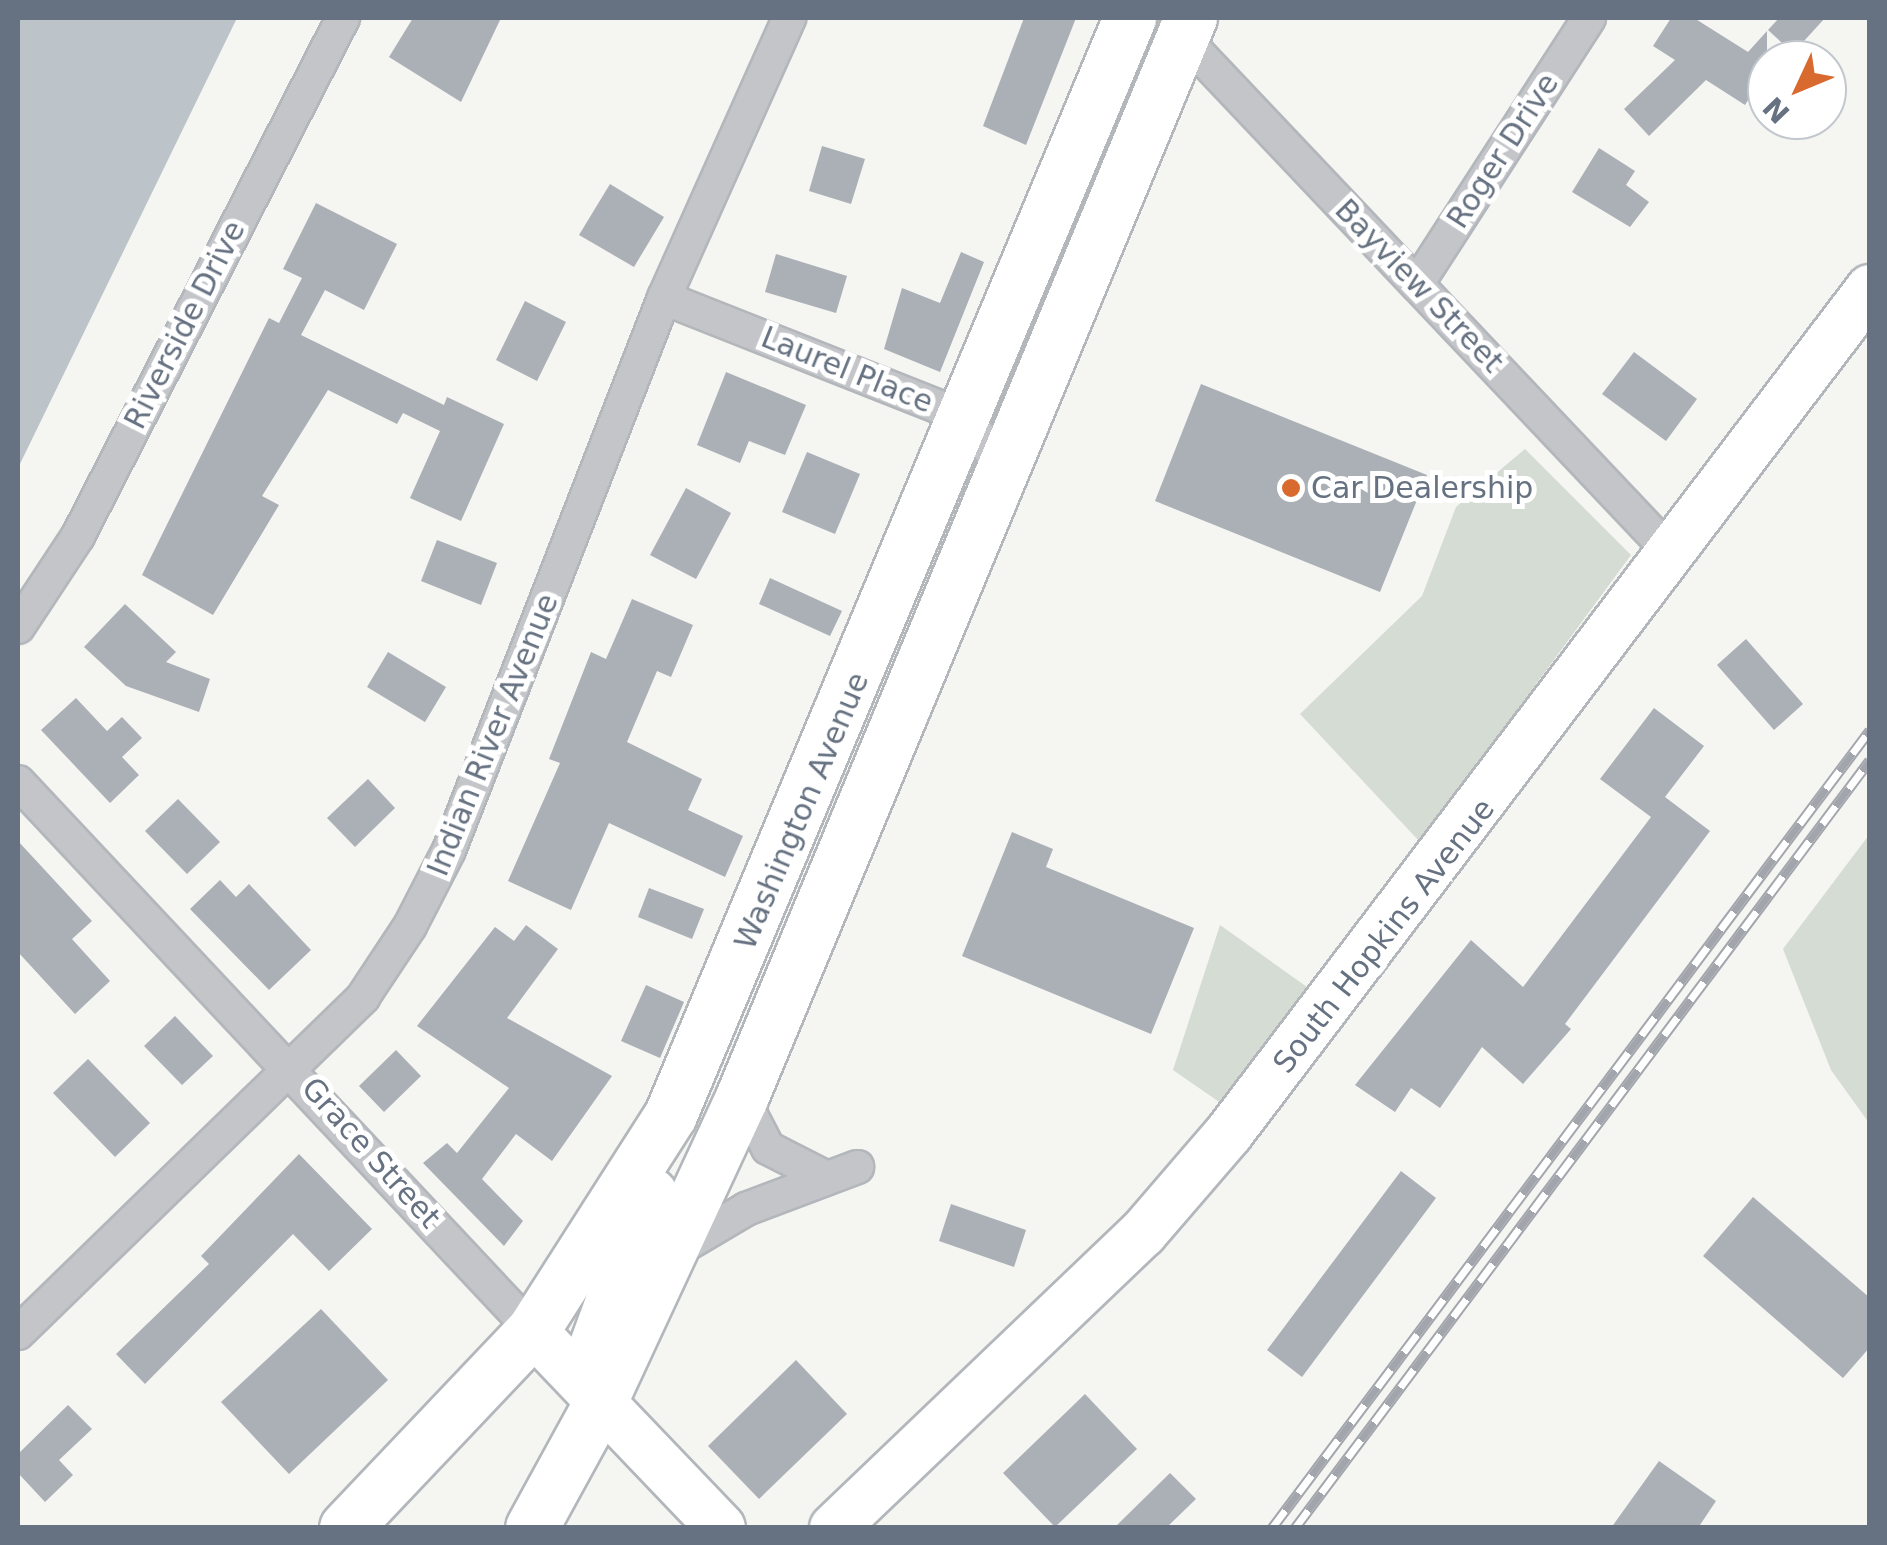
<!DOCTYPE html>
<style>
body{margin:0}
#map{position:relative;width:1887px;height:1545px;overflow:hidden;background:#f5f5f2;font-family:"DejaVu Sans",sans-serif}
div>[style]{position:absolute}
.green>*{inset:0;background:#d5dcd3}
.water>*{inset:0;background:#bcc4c9}
.building>*{inset:0;background:#aab0b6}
.roads{filter:drop-shadow(2px 0 #b3b7bb) drop-shadow(-2px 0 #b3b7bb) drop-shadow(0 2px #b3b7bb) drop-shadow(0 -2px #b3b7bb)}
.street>*{height:32px;margin:-16px;padding:0 16px;transform-origin:16px;border-radius:16px;background:#c3c5c9}
.secondary>*{height:48px;margin:-24px;padding:0 24px;transform-origin:24px;border-radius:24px;background:#fff}
.primary>*{height:52px;margin:-26px;padding:0 26px;transform-origin:26px;border-radius:26px;background:#fff}
.rail>*{height:11px;margin-top:-5.5px;transform-origin:0;background:repeating-linear-gradient(90deg,#fff 0 22px,#a2a6ac 0 44px);box-sizing:border-box;border-block:2px solid #a2a6ac}
.dots>*{width:28px;height:28px;translate:-50% -50%;box-sizing:border-box;border:5px solid #fff;border-radius:50%}
span{translate:-50% -50%;white-space:nowrap;text-align:center;line-height:1.15;-webkit-text-stroke:10px #fff;paint-order:stroke}
.street-label{font-size:30px;color:#667281}
.poi-label{font-size:30px;color:#667281}
.left{translate:0 -50%;text-align:left}
.frame{position:absolute;inset:0;border:20px solid #667281;pointer-events:none}
.north{position:absolute;left:1747px;top:40px;width:100px;height:100px;box-sizing:border-box;background:#fff;border:2px solid #c2c7cd;border-radius:50%;rotate:226deg;font-size:28px;font-weight:700;line-height:40px;text-align:center;color:#667281}
.north::after{content:'';display:block;margin:auto;width:35px;height:45px;background:#d86a2f;clip-path:polygon(50% 0,100% 100%,50% 72%,0 100%)}
</style>
<div id="map">
<div class="green">
<div style="clip-path:polygon(1525px 449px,1631px 555px,1420px 842px,1300px 714px,1422px 596px,1456px 507px)"></div>
<div style="clip-path:polygon(1869px 835px,1869px 1123px,1831px 1070px,1783px 949px)"></div>
<div style="clip-path:polygon(1220px 925px,1314px 992px,1225px 1106px,1173px 1070px)"></div>
</div>
<div class="water">
<div style="clip-path:polygon(18px 18px,237px 18px,18px 468px)"></div>
</div>
<div class="building">
<div style="clip-path:polygon(413px 18px,501px 18px,461px 102px,389px 57px)"></div>
<div style="clip-path:polygon(1024px 18px,1076px 18px,1026px 145px,983px 126px)"></div>
<div style="clip-path:polygon(1671px 18px,1694px 18px,1748px 52px,1767px 31px,1767px 70px,1745px 105px,1706px 80px,1649px 136px,1624px 109px,1675px 60px,1653px 46px)"></div>
<div style="clip-path:polygon(1779px 18px,1825px 18px,1793px 53px,1768px 30px)"></div>
<div style="clip-path:polygon(822px 146px,865px 159px,851px 204px,809px 191px)"></div>
<div style="clip-path:polygon(1599px 148px,1635px 171px,1626px 185px,1649px 202px,1630px 227px,1572px 192px)"></div>
<div style="clip-path:polygon(610px 184px,664px 217px,634px 267px,579px 235px)"></div>
<div style="clip-path:polygon(316px 203px,397px 244px,364px 310px,325px 290px,301px 335px,444px 405px,447px 397px,504px 424px,461px 521px,410px 498px,440px 431px,403px 413px,397px 424px,328px 390px,262px 496px,279px 505px,213px 615px,142px 575px,269px 318px,279px 323px,302px 278px,283px 269px)"></div>
<div style="clip-path:polygon(961px 252px,984px 262px,940px 372px,884px 349px,902px 288px,940px 303px)"></div>
<div style="clip-path:polygon(776px 254px,847px 276px,836px 313px,765px 292px)"></div>
<div style="clip-path:polygon(525px 301px,566px 322px,537px 381px,496px 360px)"></div>
<div style="clip-path:polygon(1634px 352px,1697px 399px,1666px 441px,1602px 394px)"></div>
<div style="clip-path:polygon(726px 372px,806px 405px,785px 455px,749px 441px,740px 463px,697px 445px)"></div>
<div style="clip-path:polygon(1201px 384px,1427px 475px,1380px 592px,1155px 501px)"></div>
<div style="clip-path:polygon(807px 452px,860px 474px,835px 534px,782px 512px)"></div>
<div style="clip-path:polygon(686px 488px,731px 513px,696px 579px,650px 555px)"></div>
<div style="clip-path:polygon(437px 540px,497px 563px,481px 605px,421px 581px)"></div>
<div style="clip-path:polygon(770px 578px,842px 611px,830px 636px,759px 604px)"></div>
<div style="clip-path:polygon(632px 599px,693px 625px,671px 677px,657px 671px,627px 742px,702px 779px,688px 810px,743px 836px,725px 877px,609px 823px,571px 910px,508px 881px,560px 763px,549px 759px,591px 652px,606px 659px)"></div>
<div style="clip-path:polygon(125px 604px,176px 652px,166px 662px,210px 679px,199px 712px,126px 686px,84px 647px)"></div>
<div style="clip-path:polygon(1746px 639px,1803px 704px,1774px 730px,1717px 665px)"></div>
<div style="clip-path:polygon(388px 652px,446px 687px,425px 722px,367px 687px)"></div>
<div style="clip-path:polygon(76px 698px,107px 731px,122px 717px,142px 738px,122px 757px,139px 775px,110px 803px,41px 730px)"></div>
<div style="clip-path:polygon(1654px 708px,1704px 746px,1665px 797px,1710px 831px,1565px 1024px,1571px 1029px,1523px 1084px,1482px 1047px,1440px 1108px,1411px 1088px,1395px 1112px,1355px 1085px,1471px 940px,1523px 987px,1651px 817px,1600px 779px)"></div>
<div style="clip-path:polygon(368px 779px,395px 808px,355px 847px,327px 818px)"></div>
<div style="clip-path:polygon(178px 799px,220px 842px,187px 874px,145px 831px)"></div>
<div style="clip-path:polygon(1012px 832px,1053px 849px,1046px 867px,1194px 928px,1151px 1034px,962px 956px)"></div>
<div style="clip-path:polygon(18px 841px,92px 921px,72px 939px,110px 981px,75px 1014px,18px 952px)"></div>
<div style="clip-path:polygon(220px 880px,236px 897px,249px 884px,311px 950px,269px 990px,190px 909px)"></div>
<div style="clip-path:polygon(649px 888px,704px 909px,692px 939px,638px 917px)"></div>
<div style="clip-path:polygon(526px 925px,558px 949px,507px 1018px,612px 1076px,552px 1161px,516px 1134px,482px 1179px,523px 1221px,504px 1246px,423px 1163px,447px 1143px,457px 1153px,509px 1088px,417px 1026px,495px 927px,514px 941px)"></div>
<div style="clip-path:polygon(646px 985px,684px 1002px,660px 1058px,621px 1041px)"></div>
<div style="clip-path:polygon(175px 1016px,213px 1056px,182px 1085px,144px 1046px)"></div>
<div style="clip-path:polygon(396px 1050px,421px 1076px,384px 1112px,359px 1086px)"></div>
<div style="clip-path:polygon(88px 1059px,150px 1123px,115px 1157px,53px 1093px)"></div>
<div style="clip-path:polygon(299px 1154px,372px 1229px,329px 1271px,293px 1234px,145px 1384px,116px 1354px,209px 1264px,201px 1256px)"></div>
<div style="clip-path:polygon(1401px 1171px,1436px 1198px,1302px 1377px,1267px 1350px)"></div>
<div style="clip-path:polygon(1753px 1197px,1870px 1298px,1870px 1347px,1843px 1378px,1703px 1256px)"></div>
<div style="clip-path:polygon(951px 1204px,1026px 1230px,1014px 1267px,939px 1241px)"></div>
<div style="clip-path:polygon(321px 1309px,388px 1380px,289px 1474px,221px 1402px)"></div>
<div style="clip-path:polygon(796px 1360px,847px 1414px,759px 1499px,708px 1446px)"></div>
<div style="clip-path:polygon(1085px 1394px,1137px 1449px,1055px 1527px,1003px 1473px)"></div>
<div style="clip-path:polygon(68px 1405px,92px 1429px,59px 1460px,73px 1475px,45px 1502px,18px 1473px,18px 1454px)"></div>
<div style="clip-path:polygon(1659px 1461px,1716px 1501px,1698px 1528px,1611px 1528px)"></div>
<div style="clip-path:polygon(1170px 1473px,1196px 1499px,1166px 1528px,1114px 1528px)"></div>
</div>
<div class="roads">
<div class="street">
<div style="left:1175px;top:29px;width:724px;rotate:46.57deg"></div>
<div style="left:1417px;top:284px;width:317px;rotate:-57.1deg"></div>
<div style="left:664px;top:298px;width:324px;rotate:21.6deg"></div>
<div style="left:965px;top:417px;width:70px;rotate:53.1deg"></div>
<div style="left:18px;top:627px;width:109px;rotate:-56.6deg"></div>
<div style="left:78px;top:536px;width:582px;rotate:-62.91deg"></div>
<div style="left:18px;top:782px;width:753px;rotate:46.83deg"></div>
<div style="left:742px;top:1098px;width:56px;rotate:62.5deg"></div>
<div style="left:768px;top:1148px;width:66px;rotate:27deg"></div>
<div style="left:677px;top:1250px;width:80px;rotate:-30.7deg"></div>
<div style="left:746px;top:1209px;width:119px;rotate:-20.7deg"></div>
<div style="left:18px;top:1333px;width:482px;rotate:-44.2deg"></div>
<div style="left:363px;top:997px;width:85px;rotate:-56.5deg"></div>
<div style="left:410px;top:926px;width:85px;rotate:-62.8deg"></div>
<div style="left:449px;top:850px;width:592px;rotate:-68.72deg"></div>
<div style="left:664px;top:298px;width:307px;rotate:-65.9deg"></div>
</div>
<div class="secondary">
<div style="left:533px;top:1331px;width:272px;rotate:46.3deg"></div>
<div style="left:834px;top:1528px;width:427px;rotate:-43.7deg"></div>
<div style="left:1143px;top:1233px;width:132px;rotate:-49.3deg"></div>
<div style="left:1229px;top:1133px;width:1060px;rotate:-52.78deg"></div>
</div>
<div class="primary">
<div style="left:594px;top:1351px;width:167px;rotate:-70deg"></div>
<div style="left:346px;top:1528px;width:272px;rotate:-46.5deg"></div>
<div style="left:533px;top:1331px;width:256px;rotate:-57.4deg"></div>
<div style="left:671px;top:1115px;width:1189px;rotate:-67.29deg"></div>
<div style="left:532px;top:1528px;width:144px;rotate:-61.3deg"></div>
<div style="left:601px;top:1402px;width:335px;rotate:-65.1deg"></div>
<div style="left:742px;top:1098px;width:1170px;rotate:-67.43deg"></div>
</div>
</div>
<div class="rail">
<div style="left:1272px;top:1528px;width:997px;rotate:-53.15deg"></div>
<div style="left:1295px;top:1528px;width:959px;rotate:-53.18deg"></div>
</div>
<div class="dots">
<div style="left:1291px;top:488px;background:#d86a2f"></div>
</div>
<div class="street-label">
<span style="left:1503px;top:151px;rotate:-57deg">Roger Drive</span>
<span style="left:1419px;top:286px;rotate:46deg">Bayview Street</span>
<span style="left:185px;top:325px;rotate:-63deg">Riverside Drive</span>
<span style="left:847px;top:370px;rotate:22deg">Laurel Place</span>
<span style="left:493px;top:735px;rotate:-68deg">Indian River Avenue</span>
<span style="left:802px;top:811px;rotate:-67deg">Washington Avenue</span>
<span style="left:1384px;top:936px;rotate:-52deg">South Hopkins Avenue</span>
<span style="left:371px;top:1153px;rotate:48deg">Grace Street</span>
</div>
<div class="poi-label">
<span class="left" style="left:1311px;top:488px">Car Dealership</span>
</div>
<div class="frame"></div>
<div class="north">N</div>
</div>
